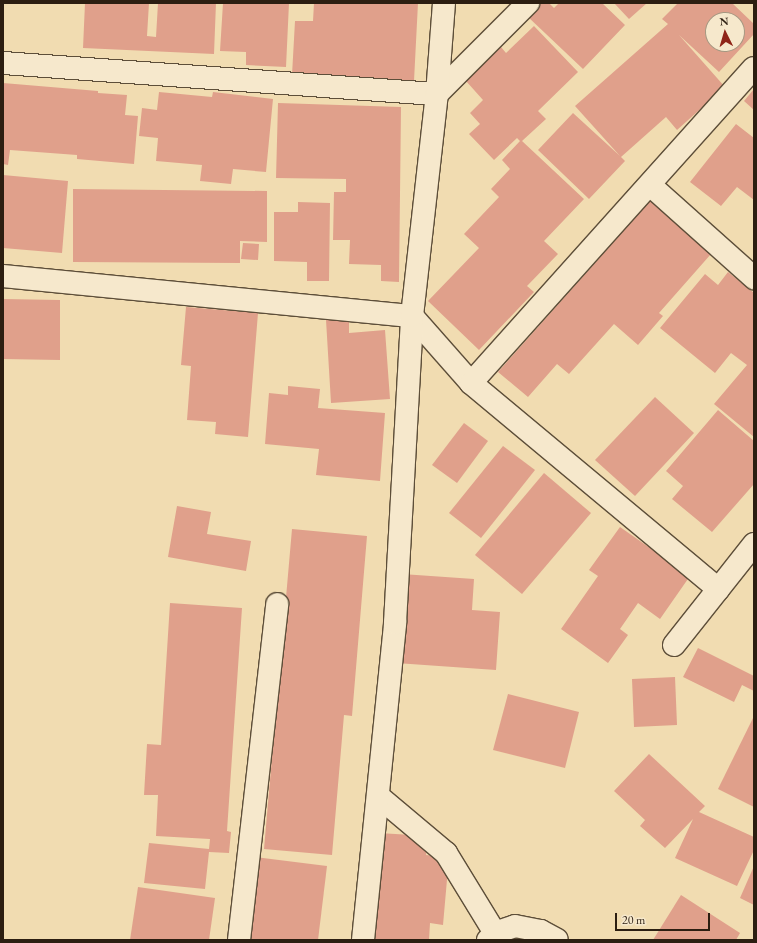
<!DOCTYPE html>
<style>
body{margin:0}
#map{position:relative;width:757px;height:943px;overflow:hidden;background:#f1dcb1;font-family:"EB Garamond",serif}
div>[style]{position:absolute}
.building>*{inset:0;background:#e0a08b}
.roads{filter:drop-shadow(1px 0 #5d4e39) drop-shadow(-1px 0 #5d4e39) drop-shadow(0 1px #5d4e39) drop-shadow(0 -1px #5d4e39)}
.minor>*{height:22px;margin:-11px;padding:0 11px;transform-origin:11px;border-radius:11px;background:#f6e8cc}
span{translate:-50% -50%;white-space:nowrap;text-align:center;line-height:1.15;-webkit-text-stroke:3px #f6e8cc;paint-order:stroke}
.frame{position:absolute;inset:0;border:4px solid #2c1e11;pointer-events:none}
.north{position:absolute;left:705px;top:12px;width:40px;height:40px;box-sizing:border-box;background:#f6e8cc;border:1px solid #a59781;border-radius:50%;rotate:355deg;font-size:11px;font-weight:700;line-height:16px;text-align:center;color:#2c1e11}
.north::after{content:'';display:block;margin:auto;width:14px;height:18px;background:#8f2418;clip-path:polygon(50% 0,100% 100%,50% 72%,0 100%)}
.scale{position:absolute;left:615px;top:913px;width:95px;height:18px;box-sizing:border-box;border:2px solid #2c1e11;border-top:0;padding-left:5px;font-size:12px;line-height:14px;white-space:nowrap;color:#2c1e11;-webkit-text-stroke:3px #f6e8cc;paint-order:stroke}
</style>
<div id="map">
<div class="building">
<div style="clip-path:polygon(85px 3px,149px 3px,147px 36px,156px 37px,158px 3px,216px 3px,214px 54px,83px 48px)"></div>
<div style="clip-path:polygon(223px 3px,289px 3px,286px 67px,246px 65px,246px 52px,220px 51px)"></div>
<div style="clip-path:polygon(314px 3px,418px 3px,414px 81px,292px 75px,295px 21px,313px 21px)"></div>
<div style="clip-path:polygon(539px 3px,549px 3px,554px 8px,559px 3px,602px 3px,625px 25px,583px 69px,527px 16px)"></div>
<div style="clip-path:polygon(614px 3px,647px 3px,629px 19px)"></div>
<div style="clip-path:polygon(evenodd,678px 3px,732px 3px,754px 24px,754px 34px,719px 72px,679px 35px,725px 87px,677px 130px,666px 117px,621px 157px,625px 161px,589px 199px,538px 150px,573px 113px,620px 156px,575px 106px,668px 24px,662px 19px,678px 3px,713px 20px,737px 20px,737px 44px,713px 44px,713px 20px)"></div>
<div style="clip-path:polygon(534px 26px,578px 72px,538px 111px,546px 119px,522px 141px,584px 199px,544px 241px,558px 254px,527px 286px,534px 292px,479px 350px,428px 301px,479px 248px,464px 234px,499px 197px,491px 189px,510px 169px,502px 160px,520px 141px,517px 138px,494px 160px,469px 134px,480px 124px,470px 113px,483px 100px,466px 81px,501px 47px,506px 53px)"></div>
<div style="clip-path:polygon(3px 83px,98px 91px,98px 93px,127px 95px,125px 115px,138px 116px,134px 164px,77px 159px,77px 155px,10px 150px,8px 165px,3px 164px)"></div>
<div style="clip-path:polygon(754px 89px,754px 110px,744px 101px)"></div>
<div style="clip-path:polygon(159px 92px,212px 97px,213px 92px,273px 99px,266px 172px,233px 169px,231px 184px,200px 181px,202px 165px,156px 161px,158px 138px,139px 136px,142px 108px,157px 110px)"></div>
<div style="clip-path:polygon(278px 103px,401px 107px,399px 282px,381px 281px,381px 265px,349px 264px,350px 240px,333px 240px,334px 192px,346px 192px,346px 179px,276px 178px)"></div>
<div style="clip-path:polygon(736px 124px,754px 138px,754px 200px,737px 187px,721px 206px,690px 182px)"></div>
<div style="clip-path:polygon(3px 175px,68px 181px,62px 253px,3px 248px)"></div>
<div style="clip-path:polygon(73px 189px,267px 191px,267px 242px,240px 241px,240px 263px,73px 262px)"></div>
<div style="clip-path:polygon(651px 200px,711px 254px,659px 313px,663px 316px,638px 345px,614px 324px,569px 374px,557px 364px,528px 397px,498px 372px)"></div>
<div style="clip-path:polygon(298px 202px,330px 203px,329px 281px,307px 281px,307px 262px,274px 261px,274px 212px,298px 212px)"></div>
<div style="clip-path:polygon(243px 243px,259px 244px,258px 260px,241px 259px)"></div>
<div style="clip-path:polygon(728px 272px,754px 293px,754px 437px,714px 404px,747px 365px,731px 353px,715px 373px,660px 328px,705px 274px,718px 285px)"></div>
<div style="clip-path:polygon(3px 299px,60px 300px,60px 360px,3px 359px)"></div>
<div style="clip-path:polygon(186px 307px,258px 313px,248px 437px,215px 434px,216px 422px,187px 420px,191px 366px,181px 365px)"></div>
<div style="clip-path:polygon(349px 318px,349px 333px,385px 330px,390px 399px,331px 403px,326px 320px)"></div>
<div style="clip-path:polygon(288px 386px,320px 389px,318px 408px,385px 413px,380px 481px,316px 475px,319px 449px,265px 444px,269px 393px,288px 395px)"></div>
<div style="clip-path:polygon(655px 397px,694px 433px,635px 496px,595px 460px)"></div>
<div style="clip-path:polygon(718px 410px,754px 441px,754px 484px,712px 532px,672px 499px,683px 486px,666px 471px)"></div>
<div style="clip-path:polygon(464px 423px,488px 441px,457px 483px,432px 465px)"></div>
<div style="clip-path:polygon(503px 446px,535px 470px,481px 538px,449px 513px)"></div>
<div style="clip-path:polygon(544px 473px,591px 513px,522px 594px,475px 555px)"></div>
<div style="clip-path:polygon(177px 506px,211px 512px,207px 534px,251px 541px,246px 571px,168px 557px)"></div>
<div style="clip-path:polygon(620px 527px,690px 576px,660px 619px,638px 603px,620px 629px,628px 635px,608px 663px,561px 629px,598px 576px,589px 570px)"></div>
<div style="clip-path:polygon(292px 529px,367px 536px,352px 716px,344px 715px,332px 855px,264px 849px)"></div>
<div style="clip-path:polygon(402px 574px,474px 579px,472px 610px,500px 612px,496px 670px,396px 663px)"></div>
<div style="clip-path:polygon(170px 603px,242px 608px,227px 831px,231px 832px,229px 853px,209px 852px,205px 889px,144px 883px,149px 843px,209px 849px,210px 839px,156px 836px,158px 795px,144px 795px,147px 744px,161px 745px)"></div>
<div style="clip-path:polygon(698px 648px,754px 676px,754px 691px,742px 685px,734px 702px,683px 677px)"></div>
<div style="clip-path:polygon(675px 677px,677px 725px,634px 727px,632px 679px)"></div>
<div style="clip-path:polygon(508px 694px,579px 712px,565px 768px,493px 750px)"></div>
<div style="clip-path:polygon(754px 716px,754px 807px,718px 789px)"></div>
<div style="clip-path:polygon(649px 754px,705px 806px,699px 812px,754px 837px,754px 850px,737px 886px,675px 858px,693px 819px,665px 848px,640px 826px,645px 820px,614px 791px)"></div>
<div style="clip-path:polygon(379px 833px,428px 836px,426px 855px,449px 857px,443px 925px,430px 923px,429px 940px,371px 940px)"></div>
<div style="clip-path:polygon(255px 857px,327px 866px,318px 940px,245px 940px)"></div>
<div style="clip-path:polygon(754px 866px,754px 905px,740px 898px)"></div>
<div style="clip-path:polygon(138px 887px,215px 898px,209px 940px,130px 940px)"></div>
<div style="clip-path:polygon(681px 895px,740px 933px,736px 940px,653px 940px)"></div>
</div>
<div class="roads">
<div class="minor">
<div style="left:3px;top:63px;width:435px;rotate:4.1deg"></div>
<div style="left:437px;top:94px;width:129px;rotate:-45deg"></div>
<div style="left:650px;top:185px;width:140px;rotate:41.8deg"></div>
<div style="left:3px;top:276px;width:411px;rotate:5.6deg"></div>
<div style="left:412px;top:316px;width:89px;rotate:48.6deg"></div>
<div style="left:471px;top:383px;width:322px;rotate:39.8deg"></div>
<div style="left:471px;top:383px;width:423px;rotate:-48.1deg"></div>
<div style="left:674px;top:645px;width:129px;rotate:-51.6deg"></div>
<div style="left:378px;top:796px;width:89px;rotate:40deg"></div>
<div style="left:446px;top:853px;width:94px;rotate:58.5deg"></div>
<div style="left:239px;top:940px;width:338px;rotate:-83.5deg"></div>
<div style="left:363px;top:940px;width:319px;rotate:-84.2deg"></div>
<div style="left:395px;top:623px;width:307px;rotate:-86.8deg"></div>
<div style="left:412px;top:316px;width:223px;rotate:-83.6deg"></div>
<div style="left:437px;top:94px;width:91px;rotate:-85.6deg"></div>
<div style="left:488px;top:940px;width:10px;rotate:-45deg"></div>
<div style="left:495px;top:933px;width:21px;rotate:-19deg"></div>
<div style="left:515px;top:926px;width:26px;rotate:11deg"></div>
<div style="left:541px;top:931px;width:18px;rotate:29deg"></div>
</div>
</div>
<div class="frame"></div>
<div class="north">N</div>
<div class="scale">20 m</div>
</div>
